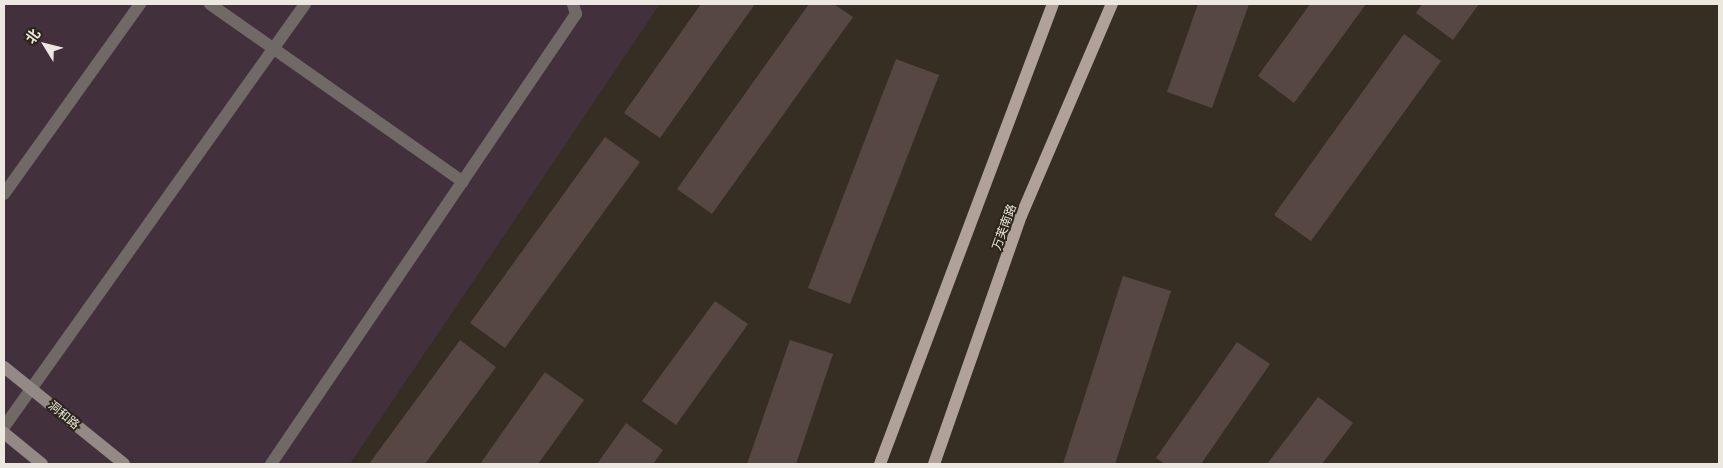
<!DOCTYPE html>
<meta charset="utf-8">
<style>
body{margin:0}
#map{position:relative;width:1723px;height:468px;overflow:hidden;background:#362e23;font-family:"IBM Plex Sans","Noto Sans SC",sans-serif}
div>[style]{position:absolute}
.commercial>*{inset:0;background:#42313c}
.building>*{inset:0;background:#574743}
.street>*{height:12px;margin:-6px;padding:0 6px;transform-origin:6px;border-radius:6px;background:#706966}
.secondary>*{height:12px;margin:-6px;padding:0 6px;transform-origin:6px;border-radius:6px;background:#948984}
.primary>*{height:12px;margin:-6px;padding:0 6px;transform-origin:6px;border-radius:6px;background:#b0a29b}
span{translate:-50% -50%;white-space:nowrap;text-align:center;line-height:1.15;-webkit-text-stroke:4px #2c2519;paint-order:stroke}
.street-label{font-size:12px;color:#ece7df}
.frame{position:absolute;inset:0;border:5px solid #ece7df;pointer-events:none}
.north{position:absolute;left:20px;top:20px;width:50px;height:50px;-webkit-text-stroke:4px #2c2519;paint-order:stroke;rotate:306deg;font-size:14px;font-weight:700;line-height:20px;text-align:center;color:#ece7df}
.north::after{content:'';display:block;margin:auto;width:18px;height:22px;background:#ece7df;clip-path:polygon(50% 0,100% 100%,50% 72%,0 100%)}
</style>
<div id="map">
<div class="commercial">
<div style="clip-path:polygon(4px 4px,660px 4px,350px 464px,4px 464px)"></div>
</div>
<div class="building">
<div style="clip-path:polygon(701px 4px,755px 4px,660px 138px,624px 113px)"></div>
<div style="clip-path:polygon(809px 4px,834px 4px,853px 17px,712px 214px,677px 189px)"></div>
<div style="clip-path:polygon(1198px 4px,1249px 4px,1212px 108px,1167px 92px)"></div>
<div style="clip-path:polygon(1310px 4px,1366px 4px,1294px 103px,1258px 76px)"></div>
<div style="clip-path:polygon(1422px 4px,1479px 4px,1453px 40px,1416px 13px)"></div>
<div style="clip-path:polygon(1404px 34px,1441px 61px,1311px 241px,1274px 215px)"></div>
<div style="clip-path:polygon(896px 59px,939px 75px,850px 304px,808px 288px)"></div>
<div style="clip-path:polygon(605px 137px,640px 162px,505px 348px,470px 323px)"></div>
<div style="clip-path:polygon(1123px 276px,1171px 291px,1115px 464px,1063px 464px)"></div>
<div style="clip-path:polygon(715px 301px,748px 324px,676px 425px,642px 401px)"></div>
<div style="clip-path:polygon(460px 340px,496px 367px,425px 464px,369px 464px)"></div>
<div style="clip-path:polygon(790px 340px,833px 354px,796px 464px,747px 464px)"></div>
<div style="clip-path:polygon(1237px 342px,1270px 364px,1201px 464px,1165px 464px,1156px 458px)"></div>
<div style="clip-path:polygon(545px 372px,584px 400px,538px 464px,480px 464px)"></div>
<div style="clip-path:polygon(1318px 397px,1353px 423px,1322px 464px,1267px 464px)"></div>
<div style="clip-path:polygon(626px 423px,663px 450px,653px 464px,597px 464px)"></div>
</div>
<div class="street">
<div style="left:210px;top:4px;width:309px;rotate:35.1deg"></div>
<div style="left:4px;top:194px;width:234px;rotate:-54.4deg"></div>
<div style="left:4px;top:427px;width:519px;rotate:-54.56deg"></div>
<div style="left:271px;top:464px;width:544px;rotate:-55.87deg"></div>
<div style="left:576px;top:14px;width:10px;rotate:-107deg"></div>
</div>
<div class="secondary">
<div style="left:4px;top:367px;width:154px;rotate:38.9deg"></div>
<div style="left:4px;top:433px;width:49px;rotate:39.2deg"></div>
</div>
<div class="primary">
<div style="left:880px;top:464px;width:491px;rotate:-69.4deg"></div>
<div style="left:934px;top:464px;width:263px;rotate:-70.7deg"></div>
<div style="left:1021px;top:216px;width:231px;rotate:-66.8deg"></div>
</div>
<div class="street-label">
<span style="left:1004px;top:227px;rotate:-70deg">万芙南路</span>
<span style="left:64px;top:415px;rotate:39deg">洞和路</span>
</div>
<div class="frame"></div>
<div class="north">北</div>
</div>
